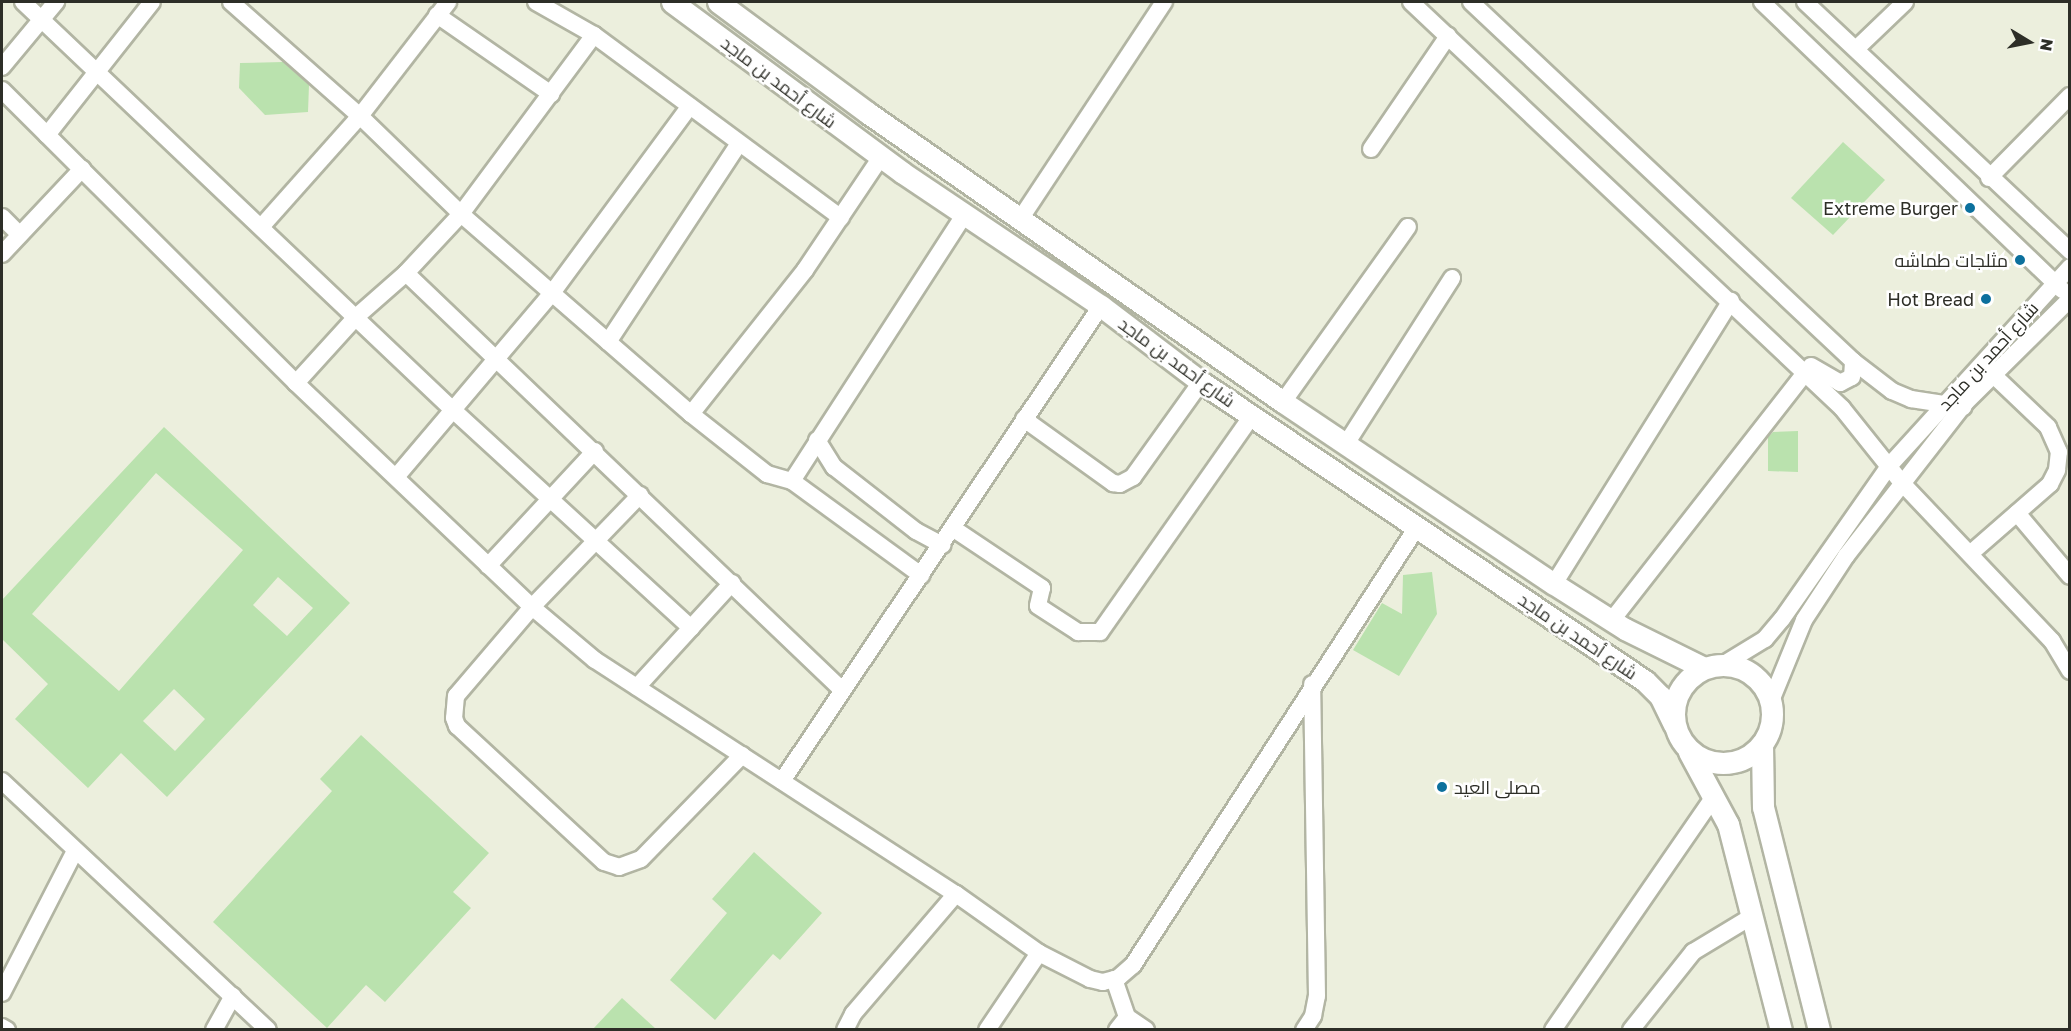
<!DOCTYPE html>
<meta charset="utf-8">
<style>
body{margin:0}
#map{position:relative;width:2071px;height:1031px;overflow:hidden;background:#ecefdd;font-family:"Golos Text",Cairo,sans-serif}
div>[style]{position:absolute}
.building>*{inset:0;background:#bae2ae}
.roads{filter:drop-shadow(2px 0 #b2b5a3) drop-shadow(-2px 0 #b2b5a3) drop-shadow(0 2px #b2b5a3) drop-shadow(0 -2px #b2b5a3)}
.minor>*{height:16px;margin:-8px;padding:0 8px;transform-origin:8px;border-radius:8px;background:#fff}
.major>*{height:21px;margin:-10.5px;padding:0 10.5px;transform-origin:10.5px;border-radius:10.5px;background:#fff}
.major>.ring{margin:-10.5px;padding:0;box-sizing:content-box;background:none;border:21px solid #fff;border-radius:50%}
.dots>*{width:16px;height:16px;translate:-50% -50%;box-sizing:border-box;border:3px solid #fff;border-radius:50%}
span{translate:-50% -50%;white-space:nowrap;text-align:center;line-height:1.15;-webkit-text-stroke:5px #fff;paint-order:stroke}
.street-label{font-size:18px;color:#2d2e27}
.poi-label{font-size:18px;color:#2d2e27}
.right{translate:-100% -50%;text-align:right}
.left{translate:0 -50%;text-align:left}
.frame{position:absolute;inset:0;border:3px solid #2d2e27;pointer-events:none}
.north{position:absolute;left:1999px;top:12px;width:60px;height:60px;-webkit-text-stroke:4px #fff;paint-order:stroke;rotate:100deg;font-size:16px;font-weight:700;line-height:24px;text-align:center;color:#2d2e27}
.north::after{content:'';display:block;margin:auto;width:21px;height:27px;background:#2d2e27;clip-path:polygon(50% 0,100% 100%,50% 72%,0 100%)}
</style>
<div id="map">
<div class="building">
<div style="clip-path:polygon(283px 62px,309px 85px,308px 112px,265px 115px,239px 88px,240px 63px)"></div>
<div style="clip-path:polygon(1843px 142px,1885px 180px,1833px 235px,1791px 198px)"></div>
<div style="clip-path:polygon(evenodd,164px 427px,350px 603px,167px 797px,121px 753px,88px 788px,15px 719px,48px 684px,2px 639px,2px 600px,164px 427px,156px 473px,243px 550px,119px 691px,32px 614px,156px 473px,164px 427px,278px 577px,313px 608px,287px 636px,253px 605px,278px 577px,164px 427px,174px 689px,205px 719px,175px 751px,143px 721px,174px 689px)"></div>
<div style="clip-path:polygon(1798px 431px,1798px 472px,1768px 471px,1768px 437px,1773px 432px)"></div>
<div style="clip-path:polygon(1432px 572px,1437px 614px,1399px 676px,1353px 650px,1382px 603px,1402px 614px,1403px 575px)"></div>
<div style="clip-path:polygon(361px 735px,489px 853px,453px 892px,471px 908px,385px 1002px,366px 985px,327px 1028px,213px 922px,332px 791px,320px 779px)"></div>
<div style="clip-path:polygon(754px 852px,822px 913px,780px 960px,773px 954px,715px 1020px,670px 980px,727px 913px,712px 899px)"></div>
<div style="clip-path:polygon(622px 998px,656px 1029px,593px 1029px)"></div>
</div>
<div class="roads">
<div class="minor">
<div style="left:23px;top:2px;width:593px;rotate:43.5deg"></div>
<div style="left:453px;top:410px;width:323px;rotate:42.5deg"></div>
<div style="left:231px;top:2px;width:172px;rotate:41.5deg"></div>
<div style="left:360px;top:116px;width:141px;rotate:44.1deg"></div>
<div style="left:461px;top:214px;width:305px;rotate:41deg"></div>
<div style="left:691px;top:414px;width:97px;rotate:38.3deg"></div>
<div style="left:767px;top:474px;width:26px;rotate:16deg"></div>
<div style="left:792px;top:481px;width:160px;rotate:36.1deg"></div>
<div style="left:536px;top:2px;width:67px;rotate:29.6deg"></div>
<div style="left:594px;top:35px;width:307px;rotate:36.5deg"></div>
<div style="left:1411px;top:2px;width:592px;rotate:43.29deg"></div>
<div style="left:1842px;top:408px;width:96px;rotate:51.3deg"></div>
<div style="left:1902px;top:483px;width:218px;rotate:46.5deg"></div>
<div style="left:2052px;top:641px;width:35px;rotate:59deg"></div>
<div style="left:1471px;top:2px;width:524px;rotate:43.22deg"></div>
<div style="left:1853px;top:361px;width:49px;rotate:37.6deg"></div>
<div style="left:1892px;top:391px;width:21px;rotate:23deg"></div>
<div style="left:1911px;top:399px;width:53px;rotate:8.7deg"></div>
<div style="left:1762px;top:2px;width:416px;rotate:43.8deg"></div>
<div style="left:1805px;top:2px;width:364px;rotate:43.2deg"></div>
<div style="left:437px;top:15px;width:139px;rotate:34.7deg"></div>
<div style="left:1856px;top:49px;width:68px;rotate:-43.8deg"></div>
<div style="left:2px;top:67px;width:85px;rotate:-50.3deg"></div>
<div style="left:2px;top:90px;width:415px;rotate:44.9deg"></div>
<div style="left:296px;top:383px;width:325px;rotate:43.5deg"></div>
<div style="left:532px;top:607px;width:82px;rotate:40.1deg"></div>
<div style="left:595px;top:660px;width:430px;rotate:33deg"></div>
<div style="left:956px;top:894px;width:102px;rotate:35.4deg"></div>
<div style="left:1039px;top:953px;width:57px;rotate:27deg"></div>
<div style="left:1090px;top:979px;width:13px;rotate:13deg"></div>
<div style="left:1103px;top:982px;width:16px;rotate:-15deg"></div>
<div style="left:1118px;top:978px;width:20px;rotate:-41deg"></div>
<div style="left:1133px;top:965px;width:522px;rotate:-57.04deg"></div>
<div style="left:47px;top:135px;width:169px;rotate:-51.7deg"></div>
<div style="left:1371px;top:149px;width:137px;rotate:-55.7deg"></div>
<div style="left:1989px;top:178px;width:115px;rotate:-45.4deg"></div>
<div style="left:2px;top:217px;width:25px;rotate:45deg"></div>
<div style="left:1021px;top:218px;width:259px;rotate:-56.5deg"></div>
<div style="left:261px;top:227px;width:149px;rotate:-48.3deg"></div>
<div style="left:360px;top:116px;width:144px;rotate:-52.3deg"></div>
<div style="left:2px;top:254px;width:117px;rotate:-46.7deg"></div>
<div style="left:406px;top:273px;width:603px;rotate:43.72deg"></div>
<div style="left:608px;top:342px;width:238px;rotate:-56.6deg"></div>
<div style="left:1811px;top:366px;width:34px;rotate:30deg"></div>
<div style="left:1840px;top:383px;width:13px;rotate:-27deg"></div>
<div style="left:1852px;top:377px;width:16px;rotate:-86deg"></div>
<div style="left:296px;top:383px;width:89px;rotate:-47.7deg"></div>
<div style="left:356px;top:317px;width:67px;rotate:-41.3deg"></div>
<div style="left:406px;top:273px;width:81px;rotate:-47deg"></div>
<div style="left:461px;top:214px;width:223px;rotate:-53.4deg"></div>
<div style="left:1283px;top:402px;width:215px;rotate:-54.5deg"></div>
<div style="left:691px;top:414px;width:184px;rotate:-51.6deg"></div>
<div style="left:805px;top:270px;width:136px;rotate:-56.1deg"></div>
<div style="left:1024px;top:419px;width:110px;rotate:35.7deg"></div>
<div style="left:1113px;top:483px;width:7px;rotate:8deg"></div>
<div style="left:1120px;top:484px;width:15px;rotate:-28deg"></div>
<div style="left:1133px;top:477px;width:117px;rotate:-54.4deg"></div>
<div style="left:817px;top:440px;width:32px;rotate:58deg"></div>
<div style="left:834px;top:467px;width:104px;rotate:38deg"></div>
<div style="left:916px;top:531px;width:30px;rotate:28deg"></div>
<div style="left:1346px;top:444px;width:197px;rotate:-57.4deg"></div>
<div style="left:396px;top:477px;width:241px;rotate:-49.7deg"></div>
<div style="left:552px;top:293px;width:232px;rotate:-53.6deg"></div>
<div style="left:792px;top:481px;width:317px;rotate:-57.1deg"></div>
<div style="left:640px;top:495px;width:156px;rotate:134deg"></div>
<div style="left:532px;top:607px;width:117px;rotate:130.5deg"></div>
<div style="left:456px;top:696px;width:22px;rotate:95deg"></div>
<div style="left:454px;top:718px;width:9px;rotate:69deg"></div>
<div style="left:457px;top:726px;width:200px;rotate:42.8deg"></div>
<div style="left:604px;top:862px;width:16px;rotate:18deg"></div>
<div style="left:619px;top:867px;width:23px;rotate:-20deg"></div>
<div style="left:641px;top:859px;width:145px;rotate:-45.8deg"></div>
<div style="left:2017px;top:513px;width:82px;rotate:49.9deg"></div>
<div style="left:954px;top:529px;width:106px;rotate:33.8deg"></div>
<div style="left:1042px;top:588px;width:18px;rotate:103deg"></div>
<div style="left:1038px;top:606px;width:48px;rotate:33deg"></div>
<div style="left:1078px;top:632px;width:22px"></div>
<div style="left:1100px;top:632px;width:264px;rotate:-54.9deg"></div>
<div style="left:1971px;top:553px;width:105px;rotate:-41.1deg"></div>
<div style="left:2050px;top:484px;width:16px;rotate:-63deg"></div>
<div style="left:2057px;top:470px;width:18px;rotate:-84deg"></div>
<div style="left:2059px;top:452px;width:27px;rotate:-114deg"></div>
<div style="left:2048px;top:427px;width:86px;rotate:-136.4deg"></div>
<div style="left:488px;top:566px;width:157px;rotate:-47.1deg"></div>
<div style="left:1554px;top:584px;width:334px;rotate:-58deg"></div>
<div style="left:1612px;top:620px;width:315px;rotate:-52deg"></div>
<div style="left:1724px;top:664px;width:48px;rotate:-31.4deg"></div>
<div style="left:1765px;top:639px;width:26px;rotate:-50deg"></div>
<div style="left:1782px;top:619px;width:187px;rotate:-55deg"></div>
<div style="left:1889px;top:466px;width:269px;rotate:-47.7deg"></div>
<div style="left:637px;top:687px;width:141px;rotate:-47.6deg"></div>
<div style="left:1771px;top:701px;width:87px;rotate:-67.8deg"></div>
<div style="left:1804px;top:620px;width:77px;rotate:-56.7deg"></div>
<div style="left:1846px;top:556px;width:195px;rotate:-52.1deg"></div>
<div style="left:1966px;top:402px;width:146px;rotate:-44.7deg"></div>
<div style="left:2px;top:781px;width:364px;rotate:43.1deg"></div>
<div style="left:782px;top:781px;width:572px;rotate:-56.12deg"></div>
<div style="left:1114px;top:979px;width:40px;rotate:71.1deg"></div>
<div style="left:1127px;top:1017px;width:23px;rotate:34deg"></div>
<div style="left:2px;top:993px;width:160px;rotate:-62.8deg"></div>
<div style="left:2px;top:1027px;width:6px;rotate:31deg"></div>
<div style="left:214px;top:1030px;width:39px;rotate:-61deg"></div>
<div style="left:845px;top:1030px;width:18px;rotate:-63deg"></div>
<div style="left:853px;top:1014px;width:158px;rotate:-49.4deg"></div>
<div style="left:987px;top:1030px;width:93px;rotate:-56deg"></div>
<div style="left:1117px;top:1030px;width:16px;rotate:-52deg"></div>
<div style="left:1304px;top:1030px;width:17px;rotate:-57deg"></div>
<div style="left:1313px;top:1016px;width:20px;rotate:-79deg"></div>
<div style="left:1317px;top:996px;width:312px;rotate:-90.9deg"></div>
<div style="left:1553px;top:1030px;width:285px;rotate:-55.4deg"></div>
<div style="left:1631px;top:1030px;width:100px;rotate:-51.5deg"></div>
<div style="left:1693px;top:952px;width:71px;rotate:-31.2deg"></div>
</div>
<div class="major">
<div style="left:672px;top:2px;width:287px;rotate:36.5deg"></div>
<div style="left:903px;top:173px;width:239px;rotate:33.9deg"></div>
<div style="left:1101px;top:306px;width:126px;rotate:37.2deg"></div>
<div style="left:1201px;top:382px;width:535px;rotate:33.96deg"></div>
<div style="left:1645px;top:681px;width:21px;rotate:45deg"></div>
<div style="left:1660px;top:696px;width:32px;rotate:64deg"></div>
<div style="left:718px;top:2px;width:187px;rotate:36.5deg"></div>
<div style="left:868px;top:113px;width:506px;rotate:34.85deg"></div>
<div style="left:1283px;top:402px;width:326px;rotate:33.9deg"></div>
<div style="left:1554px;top:584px;width:84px;rotate:32.4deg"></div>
<div style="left:1625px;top:629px;width:88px;rotate:26.3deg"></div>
<div class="ring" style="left:1674px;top:665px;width:77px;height:77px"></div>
<div style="left:1762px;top:744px;width:63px;rotate:89.1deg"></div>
<div style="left:1763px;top:807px;width:230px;rotate:75.9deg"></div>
<div style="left:1689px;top:752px;width:82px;rotate:61.6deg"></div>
<div style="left:1728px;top:824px;width:213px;rotate:75.6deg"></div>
</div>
</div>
<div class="dots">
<div style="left:1970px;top:208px;background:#0c709d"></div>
<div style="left:2020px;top:260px;background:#0c709d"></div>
<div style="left:1986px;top:299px;background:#0c709d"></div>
<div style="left:1442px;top:787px;background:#0c709d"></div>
</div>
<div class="street-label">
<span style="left:779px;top:82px;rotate:37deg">شارع أحمد بن ماجد</span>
<span style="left:1988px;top:356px;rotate:-48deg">شارع أحمد بن ماجد</span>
<span style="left:1177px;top:362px;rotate:36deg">شارع أحمد بن ماجد</span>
<span style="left:1578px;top:636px;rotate:34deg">شارع أحمد بن ماجد</span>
</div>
<div class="poi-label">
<span class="right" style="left:1958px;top:208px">Extreme Burger</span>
<span class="right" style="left:2008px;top:260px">مثلجات طماشه</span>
<span class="right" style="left:1974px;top:299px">Hot Bread</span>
<span class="left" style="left:1454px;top:787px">مصلى العيد</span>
</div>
<div class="frame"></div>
<div class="north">N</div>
</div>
